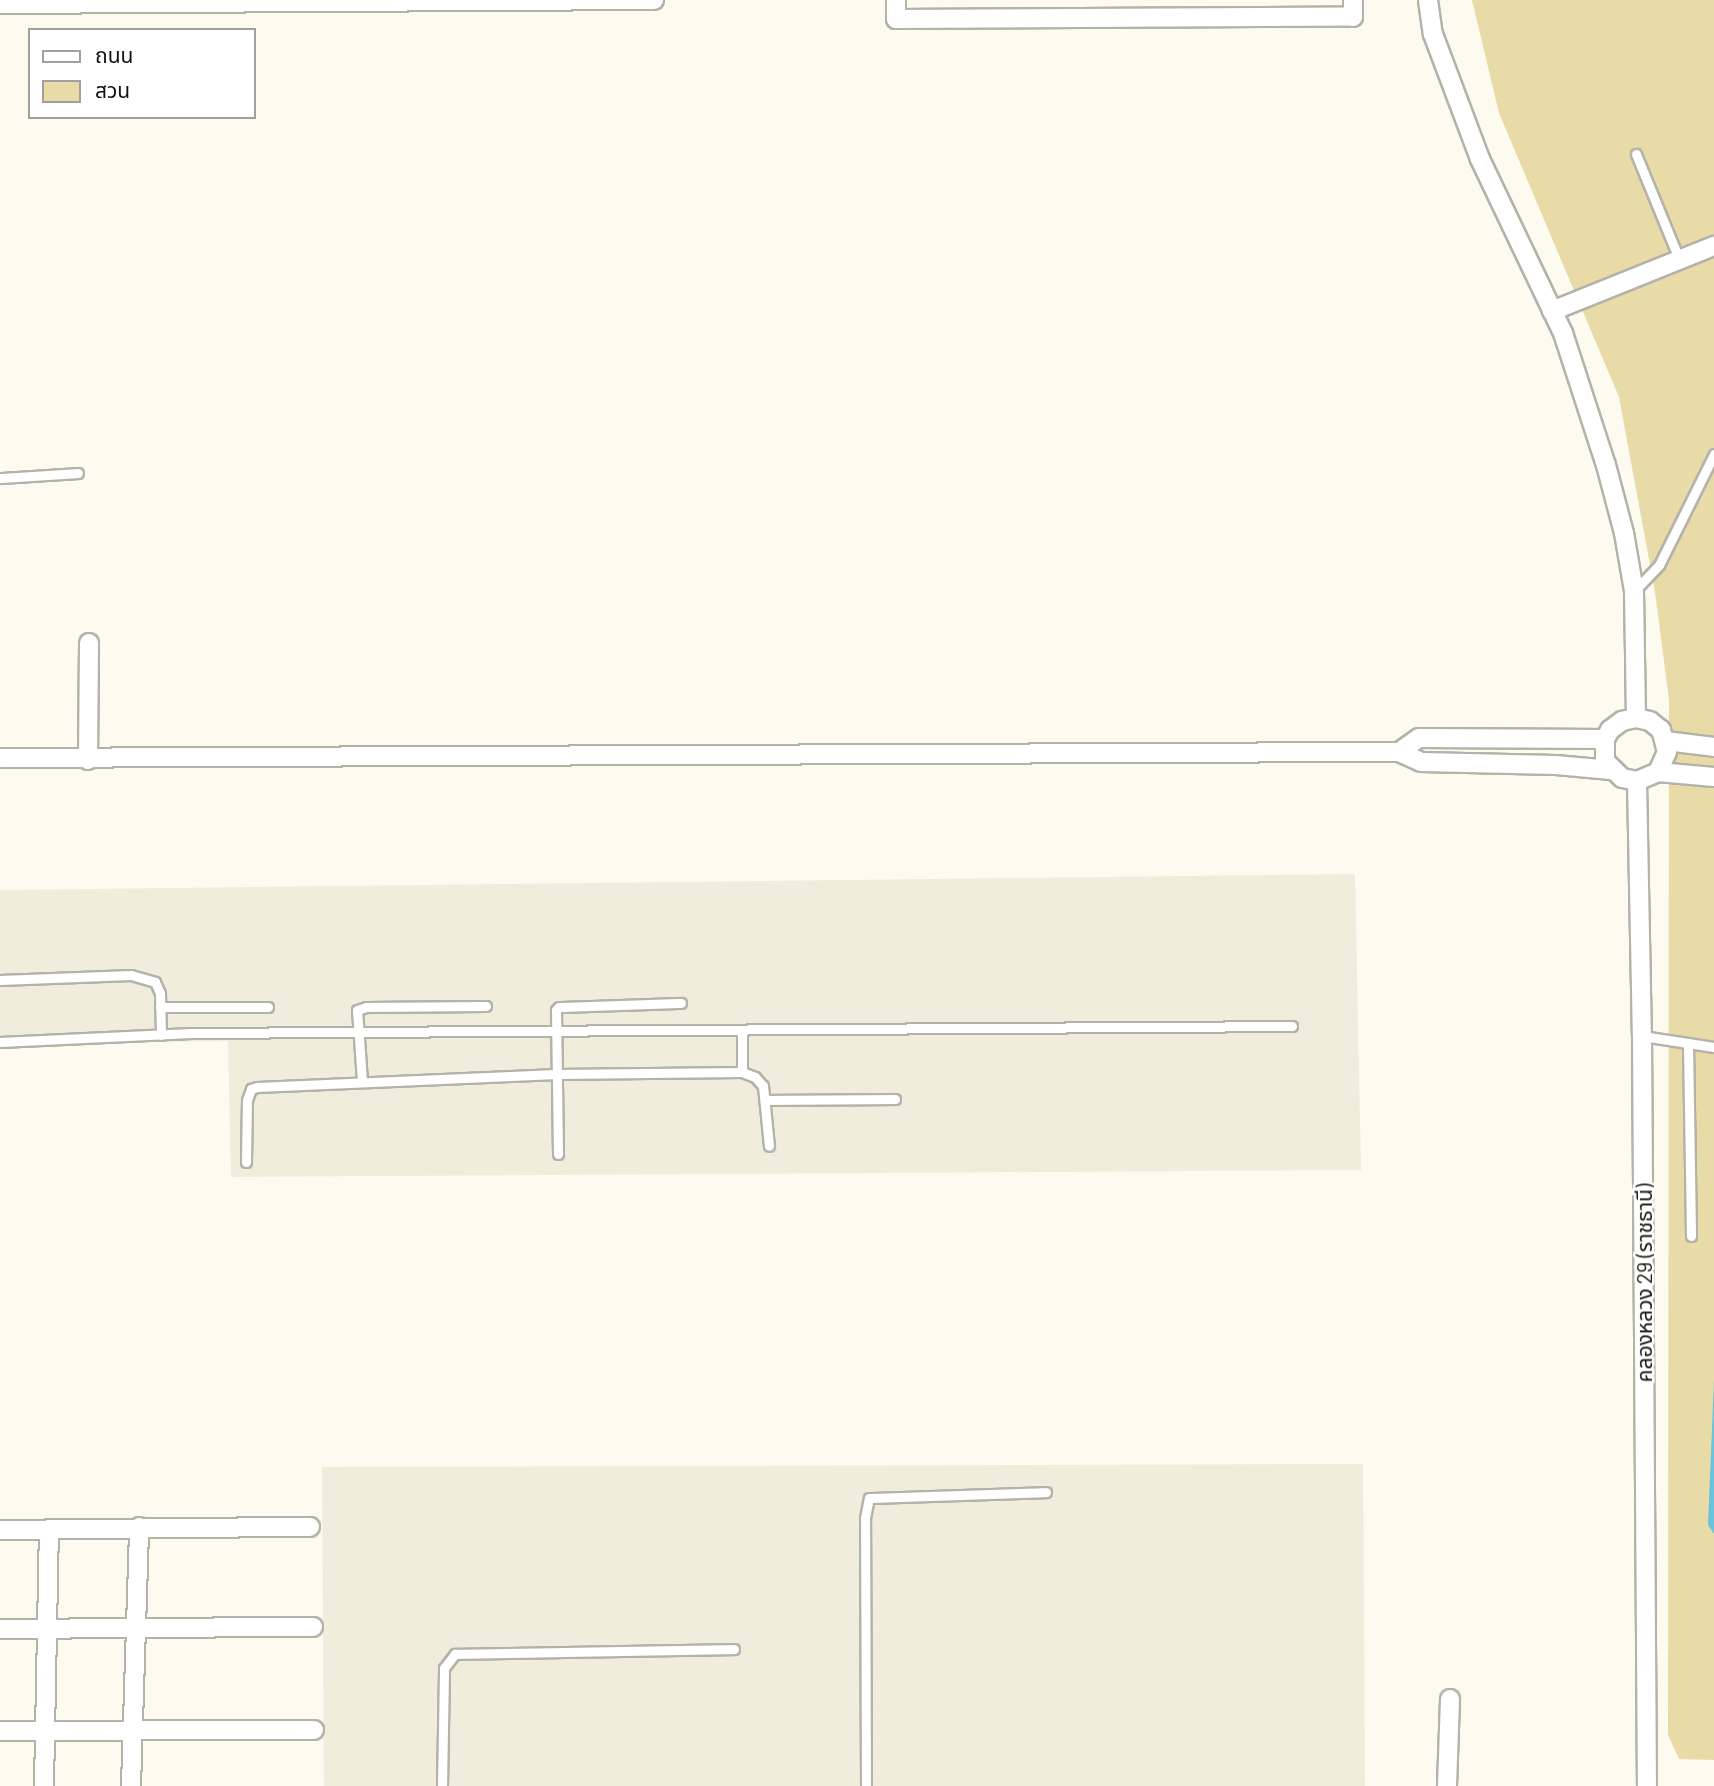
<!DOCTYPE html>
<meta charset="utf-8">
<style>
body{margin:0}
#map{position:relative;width:1714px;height:1786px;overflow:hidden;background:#fdfaf0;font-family:Barlow,"Noto Sans Thai",sans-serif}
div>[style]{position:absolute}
.built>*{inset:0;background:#f0eddc}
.green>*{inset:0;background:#e8dba8}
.water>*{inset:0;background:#69c3da}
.roads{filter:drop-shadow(2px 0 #b4b2a9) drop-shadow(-2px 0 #b4b2a9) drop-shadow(0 2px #b4b2a9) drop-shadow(0 -2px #b4b2a9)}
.service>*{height:9px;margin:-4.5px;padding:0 4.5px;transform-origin:4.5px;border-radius:4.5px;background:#fff}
.minor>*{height:18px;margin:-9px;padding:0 9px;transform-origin:9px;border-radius:9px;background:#fff}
span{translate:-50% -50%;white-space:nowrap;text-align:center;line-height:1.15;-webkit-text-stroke:5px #fff;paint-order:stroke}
.street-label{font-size:21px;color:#13120f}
.legend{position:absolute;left:28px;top:28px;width:228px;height:91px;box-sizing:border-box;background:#fff;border:2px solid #a1a09f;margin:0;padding:9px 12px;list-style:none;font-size:21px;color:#13120f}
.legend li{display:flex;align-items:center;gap:14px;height:35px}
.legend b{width:35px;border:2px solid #a1a09f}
</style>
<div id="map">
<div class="built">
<div style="clip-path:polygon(1355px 874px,1361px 1170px,231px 1177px,228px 1041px,0 1044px,0 890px)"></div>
<div style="clip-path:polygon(1363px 1464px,1365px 1786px,324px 1786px,322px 1467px)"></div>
</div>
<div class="green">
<div style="clip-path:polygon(1472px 0,1714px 0,1714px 1760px,1679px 1759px,1668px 1735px,1669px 700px,1655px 592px,1619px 397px,1499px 113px)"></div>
</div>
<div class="water">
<div style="clip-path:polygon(1714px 1380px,1714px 1534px,1708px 1525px)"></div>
</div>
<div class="roads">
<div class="service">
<div style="left:1636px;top:154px;width:113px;rotate:67.7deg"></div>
<div style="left:0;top:478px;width:78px;rotate:-3.7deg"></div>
<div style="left:1634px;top:591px;width:36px;rotate:-46deg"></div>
<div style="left:1659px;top:565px;width:124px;rotate:-63.6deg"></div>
<div style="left:0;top:980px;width:131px;rotate:-2.2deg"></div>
<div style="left:131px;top:975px;width:25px;rotate:16deg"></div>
<div style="left:155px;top:982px;width:12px;rotate:66deg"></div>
<div style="left:160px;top:993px;width:42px;rotate:88.6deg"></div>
<div style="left:160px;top:1007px;width:108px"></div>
<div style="left:742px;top:1030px;width:42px;rotate:90deg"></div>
<div style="left:1642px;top:1036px;width:73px;rotate:8.7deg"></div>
<div style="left:0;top:1042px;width:191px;rotate:-2.7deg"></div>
<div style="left:191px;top:1033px;width:1101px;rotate:-0.36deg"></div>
<div style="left:1688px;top:1043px;width:193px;rotate:89.1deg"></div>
<div style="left:362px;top:1081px;width:71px;rotate:-94deg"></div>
<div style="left:357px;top:1010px;width:9px;rotate:-18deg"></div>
<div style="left:366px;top:1007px;width:120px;rotate:-0.5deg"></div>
<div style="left:766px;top:1100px;width:129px;rotate:-0.4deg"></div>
<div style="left:558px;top:1154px;width:144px;rotate:-90.8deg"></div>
<div style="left:556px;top:1010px;width:4px;rotate:-45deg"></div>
<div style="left:559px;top:1007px;width:122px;rotate:-1.9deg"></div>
<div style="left:246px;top:1162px;width:62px;rotate:-89.1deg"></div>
<div style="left:247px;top:1100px;width:12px;rotate:-70deg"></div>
<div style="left:251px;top:1089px;width:6px;rotate:-18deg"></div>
<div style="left:257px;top:1087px;width:300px;rotate:-2.5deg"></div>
<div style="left:557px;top:1074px;width:185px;rotate:-0.6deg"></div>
<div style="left:742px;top:1072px;width:14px;rotate:21deg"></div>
<div style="left:755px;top:1077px;width:12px;rotate:48deg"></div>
<div style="left:763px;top:1086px;width:60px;rotate:84.3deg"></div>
<div style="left:442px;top:1786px;width:118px;rotate:-89deg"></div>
<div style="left:444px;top:1668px;width:18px;rotate:-52deg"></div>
<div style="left:455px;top:1654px;width:279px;rotate:-1deg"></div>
<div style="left:866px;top:1786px;width:268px;rotate:-90.2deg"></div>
<div style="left:865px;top:1518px;width:20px;rotate:-79deg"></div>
<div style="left:869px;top:1498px;width:177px;rotate:-1.9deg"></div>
</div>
<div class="minor">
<div style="left:896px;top:0;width:19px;rotate:90deg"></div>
<div style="left:896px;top:19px;width:457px;rotate:-0.3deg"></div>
<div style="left:1353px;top:17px;width:17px;rotate:-90deg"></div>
<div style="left:1428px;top:0;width:34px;rotate:82deg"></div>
<div style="left:1433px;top:34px;width:134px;rotate:69.4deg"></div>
<div style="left:1480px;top:159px;width:193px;rotate:64.5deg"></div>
<div style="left:1563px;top:333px;width:139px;rotate:72deg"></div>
<div style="left:1606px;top:465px;width:70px;rotate:75.2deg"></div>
<div style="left:1624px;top:533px;width:59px;rotate:80.2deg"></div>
<div style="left:1634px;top:591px;width:127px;rotate:89.1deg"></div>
<div style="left:0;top:4px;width:654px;rotate:-0.35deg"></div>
<div style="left:1552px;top:311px;width:175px;rotate:-21.9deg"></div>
<div style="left:1666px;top:741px;width:48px;rotate:7.1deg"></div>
<div style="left:1399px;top:752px;width:24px;rotate:-35deg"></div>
<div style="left:1419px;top:738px;width:186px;rotate:0.3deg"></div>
<div style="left:0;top:758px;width:1399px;rotate:-0.25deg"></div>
<div style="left:1399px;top:752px;width:24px;rotate:24deg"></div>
<div style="left:1421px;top:762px;width:135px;rotate:1.3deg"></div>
<div style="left:1556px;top:765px;width:55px;rotate:5.2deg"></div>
<div style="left:88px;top:760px;width:117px;rotate:-89.5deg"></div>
<div style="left:1658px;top:772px;width:22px;rotate:-66deg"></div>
<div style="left:1667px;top:752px;width:23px;rotate:-105deg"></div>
<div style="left:1661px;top:730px;width:14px;rotate:-141deg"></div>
<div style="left:1650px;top:721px;width:14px;rotate:-168deg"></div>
<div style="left:1636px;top:718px;width:14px;rotate:168deg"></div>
<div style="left:1622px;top:721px;width:15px;rotate:143deg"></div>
<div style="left:1610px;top:730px;width:10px;rotate:119deg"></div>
<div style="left:1605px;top:739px;width:22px;rotate:90deg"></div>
<div style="left:1605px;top:761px;width:24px;rotate:45deg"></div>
<div style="left:1622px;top:778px;width:15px;rotate:11deg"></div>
<div style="left:1637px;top:781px;width:23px;rotate:-23deg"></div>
<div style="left:1658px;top:772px;width:56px;rotate:5.1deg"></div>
<div style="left:1637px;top:781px;width:255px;rotate:88.9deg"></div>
<div style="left:1642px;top:1036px;width:750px;rotate:89.62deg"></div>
<div style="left:0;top:1530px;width:310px;rotate:-0.6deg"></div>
<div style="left:0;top:1629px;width:313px;rotate:-0.4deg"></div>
<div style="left:0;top:1731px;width:314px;rotate:-0.2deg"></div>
<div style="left:44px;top:1786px;width:257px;rotate:-88.9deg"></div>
<div style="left:131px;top:1786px;width:259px;rotate:-88.2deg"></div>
<div style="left:1447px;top:1786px;width:87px;rotate:-88deg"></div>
</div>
</div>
<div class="street-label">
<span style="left:1644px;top:1283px;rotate:-90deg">คลองหลวง 29 (ราชธานี)</span>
</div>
<ul class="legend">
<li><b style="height:9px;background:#fff"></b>ถนน</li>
<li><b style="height:19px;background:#e8dba8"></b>สวน</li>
</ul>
</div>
